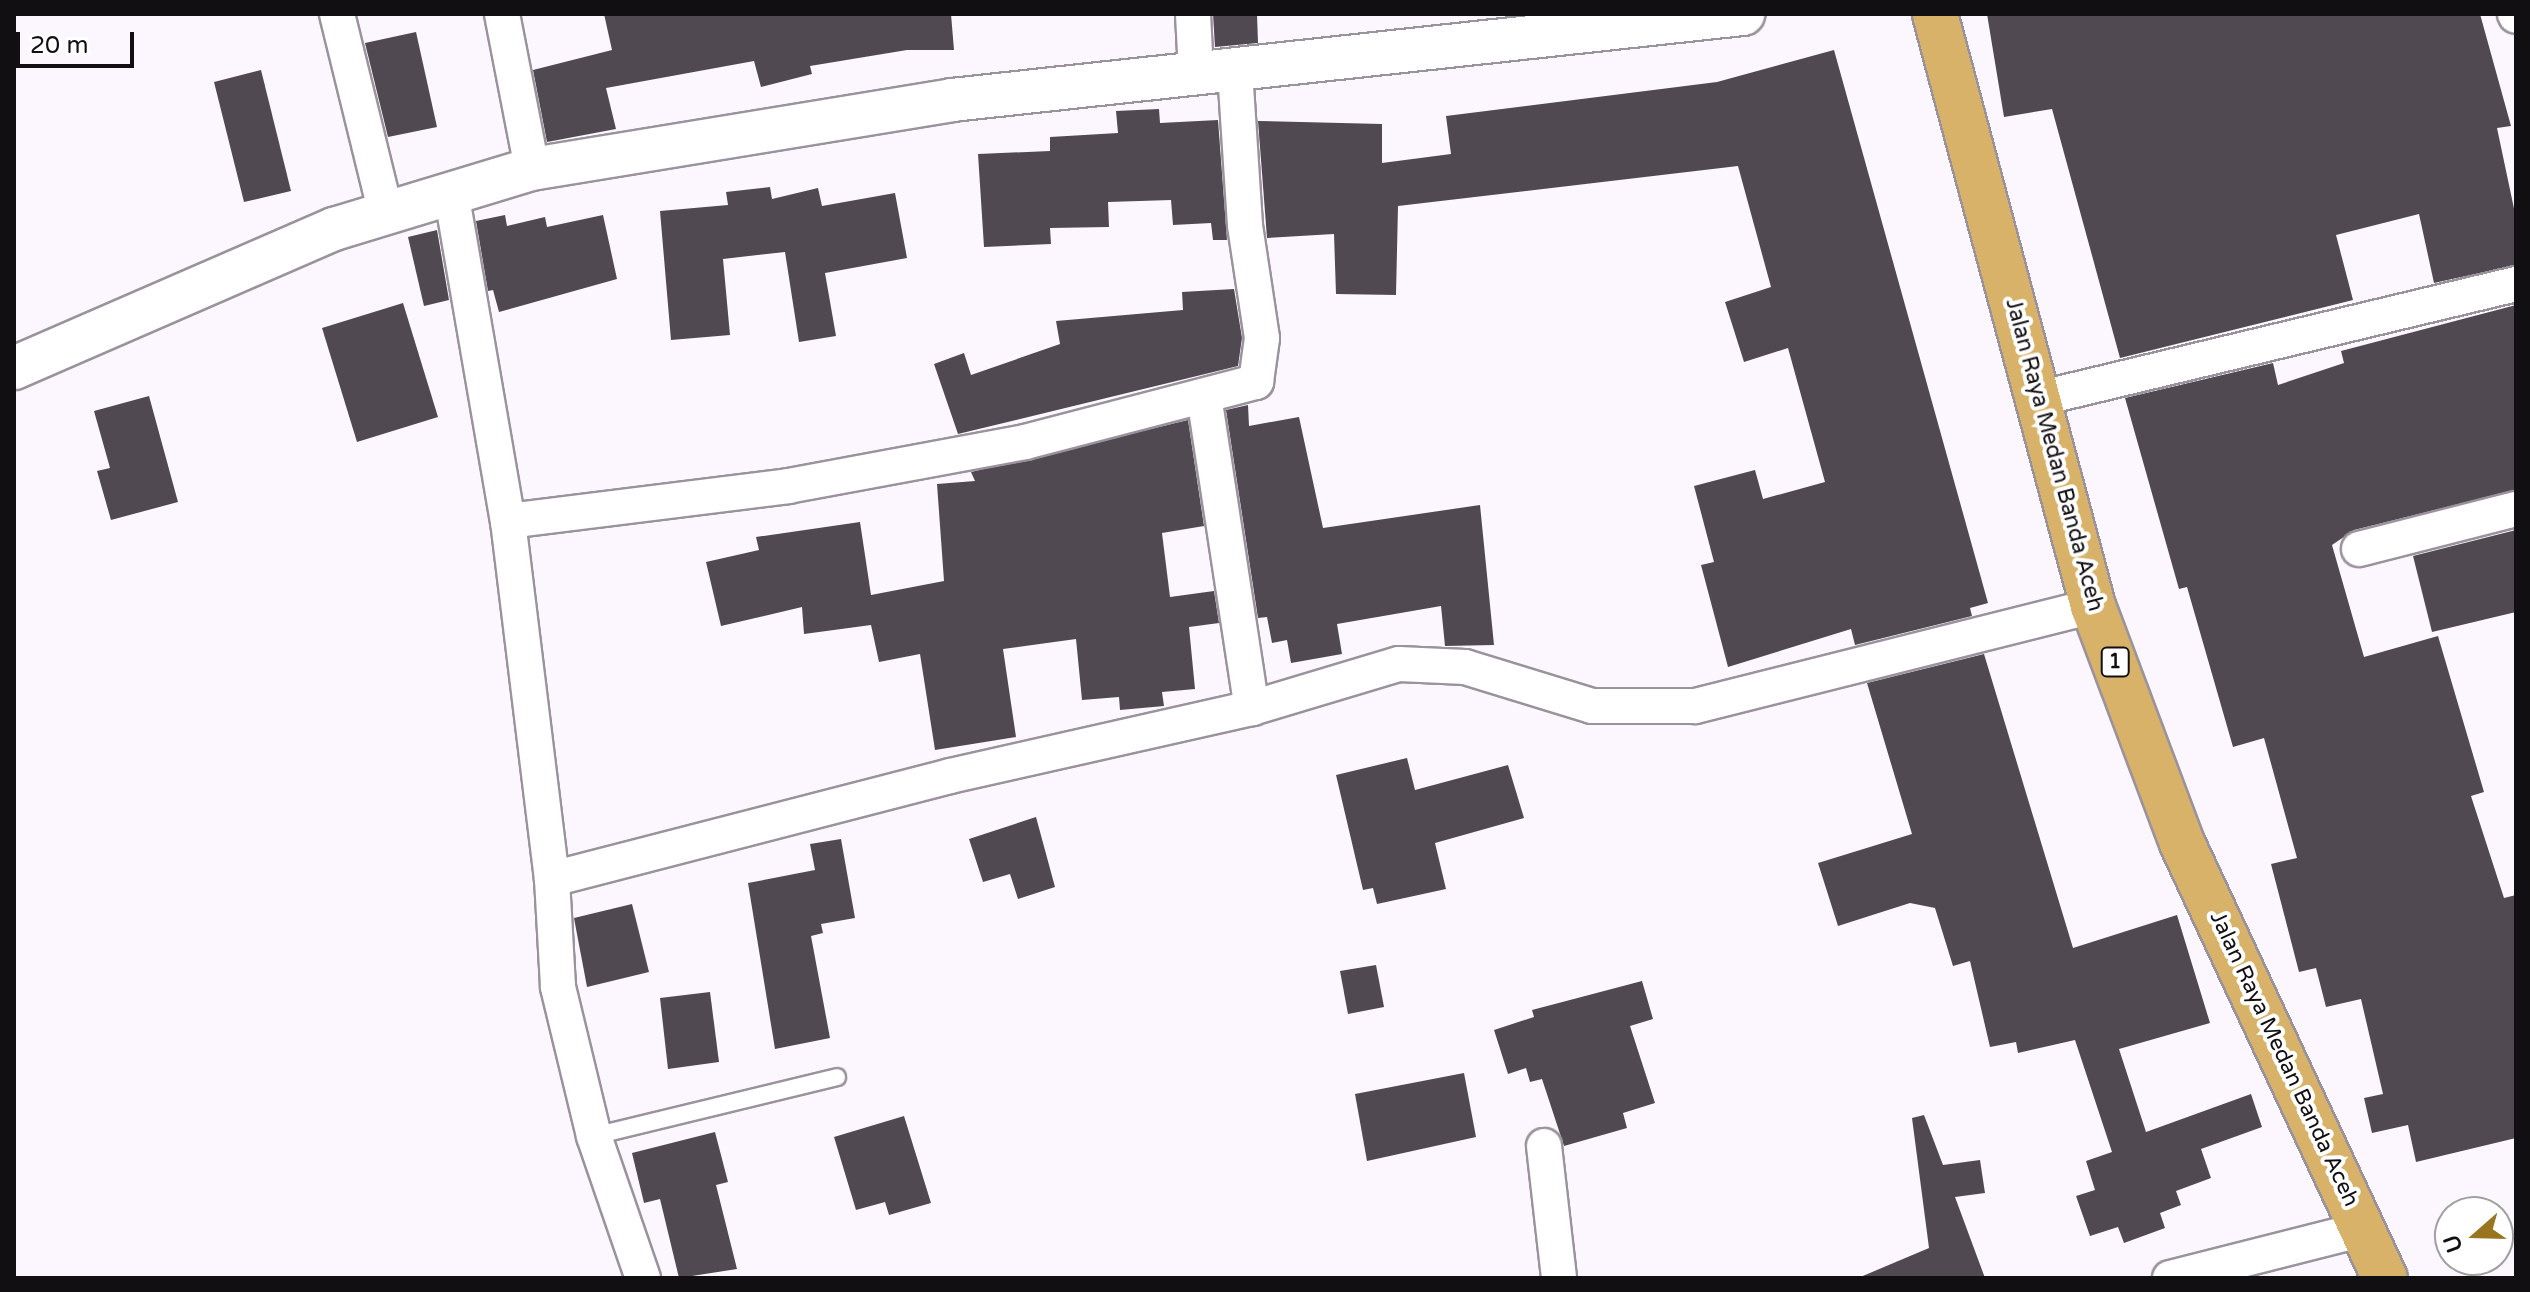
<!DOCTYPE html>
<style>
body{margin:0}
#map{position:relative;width:2530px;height:1292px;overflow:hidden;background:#fcf7fe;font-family:"Varela Round",sans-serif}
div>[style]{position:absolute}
.building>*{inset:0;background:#504952}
.roads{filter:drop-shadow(2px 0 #9a929c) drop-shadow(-2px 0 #9a929c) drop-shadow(0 2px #9a929c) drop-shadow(0 -2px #9a929c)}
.service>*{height:16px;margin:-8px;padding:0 8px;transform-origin:8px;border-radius:8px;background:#fff}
.minor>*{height:34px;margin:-17px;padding:0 17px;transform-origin:17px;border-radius:17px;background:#fff}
.tertiary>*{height:42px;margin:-21px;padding:0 21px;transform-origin:21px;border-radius:21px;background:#fff}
.trunk>*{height:44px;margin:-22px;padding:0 22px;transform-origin:22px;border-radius:22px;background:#d8b268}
span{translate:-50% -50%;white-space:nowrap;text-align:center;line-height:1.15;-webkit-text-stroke:8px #fff;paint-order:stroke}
.shield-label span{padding:2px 6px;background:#fff;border:2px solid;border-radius:6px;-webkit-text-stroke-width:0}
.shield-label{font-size:20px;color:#120f13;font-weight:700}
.street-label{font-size:22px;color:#120f13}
.frame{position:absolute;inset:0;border:16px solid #120f13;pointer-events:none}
.north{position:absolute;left:2434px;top:1196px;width:80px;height:80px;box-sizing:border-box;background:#fff;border:2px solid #a09fa1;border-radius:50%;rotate:250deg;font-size:22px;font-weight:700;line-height:32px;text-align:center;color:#120f13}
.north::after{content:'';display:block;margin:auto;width:28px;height:36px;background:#99751f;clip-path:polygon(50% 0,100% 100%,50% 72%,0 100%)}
.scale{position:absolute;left:16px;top:32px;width:118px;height:36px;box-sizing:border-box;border:4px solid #120f13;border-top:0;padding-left:10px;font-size:24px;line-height:28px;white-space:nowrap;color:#120f13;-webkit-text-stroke:6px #fff;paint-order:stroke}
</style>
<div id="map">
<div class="building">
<div style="clip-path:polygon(604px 14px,951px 14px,954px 50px,907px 50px,810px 66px,812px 74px,761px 87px,754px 61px,606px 88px,616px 129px,547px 142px,533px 70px,612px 50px)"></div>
<div style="clip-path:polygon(1213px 14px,1257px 14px,1258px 43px,1215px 47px)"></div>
<div style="clip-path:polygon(1987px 14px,2480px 14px,2511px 126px,2497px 128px,2516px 218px,2516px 265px,2434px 283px,2419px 214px,2336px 235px,2353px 300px,2120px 358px,2052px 109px,2004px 117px)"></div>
<div style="clip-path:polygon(416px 32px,437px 127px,388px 137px,365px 43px)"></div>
<div style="clip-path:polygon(1834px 50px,1988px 603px,1970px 608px,1972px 616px,1855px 645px,1851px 629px,1728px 667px,1701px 565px,1714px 562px,1694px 486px,1755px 470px,1763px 499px,1825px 482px,1788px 348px,1744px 362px,1725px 302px,1771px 287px,1738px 166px,1398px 206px,1396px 295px,1336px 294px,1334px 234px,1267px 238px,1258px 121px,1382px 124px,1382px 163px,1451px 154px,1446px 116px,1717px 82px)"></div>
<div style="clip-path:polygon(261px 70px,291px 191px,244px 202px,214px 82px)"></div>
<div style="clip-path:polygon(1159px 109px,1160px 123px,1218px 120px,1227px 240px,1213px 240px,1211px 223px,1173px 225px,1171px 200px,1108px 202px,1109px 227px,1050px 228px,1051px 244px,984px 247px,978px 154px,1050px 151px,1050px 137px,1118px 133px,1116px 111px)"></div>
<div style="clip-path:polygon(770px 187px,772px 199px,818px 188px,822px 206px,895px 193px,907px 258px,825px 273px,836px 336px,799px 342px,785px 252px,723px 259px,730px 335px,671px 340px,660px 211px,728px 205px,726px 192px)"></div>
<div style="clip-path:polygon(505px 215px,507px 226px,545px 217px,547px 227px,603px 215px,617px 279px,499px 312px,493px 290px,488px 291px,476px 221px)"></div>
<div style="clip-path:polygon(437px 230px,449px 300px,424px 306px,408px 237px)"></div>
<div style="clip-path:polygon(1234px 289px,1242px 338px,1238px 366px,958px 434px,934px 364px,964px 353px,971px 375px,1060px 344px,1056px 321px,1183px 310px,1182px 292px)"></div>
<div style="clip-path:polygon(403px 303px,438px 417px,357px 442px,322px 328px)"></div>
<div style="clip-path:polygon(2516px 305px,2516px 490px,2354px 530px,2332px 545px,2364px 657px,2438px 636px,2484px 792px,2471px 796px,2504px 898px,2516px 895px,2516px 1138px,2416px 1162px,2408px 1125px,2372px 1133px,2364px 1098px,2383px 1094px,2361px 999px,2326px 1007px,2316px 968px,2299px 972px,2271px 864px,2297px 858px,2264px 738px,2233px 747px,2187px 587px,2179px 589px,2125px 398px,2273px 363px,2278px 385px,2344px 363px,2341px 351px)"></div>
<div style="clip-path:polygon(149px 396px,178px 502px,111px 520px,97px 471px,110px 468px,94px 411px)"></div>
<div style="clip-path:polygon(1248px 405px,1249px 426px,1299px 417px,1323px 528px,1480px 505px,1494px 645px,1445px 646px,1441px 606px,1337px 624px,1342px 654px,1291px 663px,1287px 640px,1272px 643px,1267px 617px,1258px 618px,1226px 410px)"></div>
<div style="clip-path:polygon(1188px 420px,1204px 526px,1162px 533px,1170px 597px,1214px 591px,1219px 623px,1189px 627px,1195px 689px,1162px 692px,1164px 706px,1120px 710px,1119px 697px,1082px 700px,1076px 639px,1003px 649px,1016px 737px,935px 750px,920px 654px,879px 662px,871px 625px,804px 634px,802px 607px,721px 626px,706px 562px,759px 550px,756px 537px,860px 522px,871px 595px,944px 581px,937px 484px,975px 481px,971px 472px)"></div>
<div style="clip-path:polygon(2516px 530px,2516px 612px,2432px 632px,2413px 556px)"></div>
<div style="clip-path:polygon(1984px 654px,2073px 948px,2177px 915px,2210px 1023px,2119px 1049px,2146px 1132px,2251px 1094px,2262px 1127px,2201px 1149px,2211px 1178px,2176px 1191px,2181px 1205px,2160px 1213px,2165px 1228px,2124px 1243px,2118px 1227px,2090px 1236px,2076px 1196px,2095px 1190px,2086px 1161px,2112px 1152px,2075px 1040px,2018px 1053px,2016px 1042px,1990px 1047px,1970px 961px,1953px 966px,1935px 908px,1910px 903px,1838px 926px,1818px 863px,1912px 834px,1867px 683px)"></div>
<div style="clip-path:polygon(1407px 758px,1415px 790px,1508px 765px,1524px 818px,1435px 843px,1446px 889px,1377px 904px,1373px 888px,1363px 890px,1336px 775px)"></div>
<div style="clip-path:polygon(1036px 817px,1055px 887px,1018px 899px,1010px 874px,983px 882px,969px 839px)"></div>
<div style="clip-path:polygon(841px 839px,855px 918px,821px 924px,823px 933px,811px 936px,830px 1038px,775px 1049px,748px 883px,815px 870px,810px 844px)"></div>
<div style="clip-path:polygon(632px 904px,649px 972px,587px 987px,574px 918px)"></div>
<div style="clip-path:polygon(1376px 965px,1384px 1007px,1348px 1014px,1340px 971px)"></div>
<div style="clip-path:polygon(1642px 981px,1653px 1019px,1630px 1026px,1655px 1103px,1623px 1113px,1627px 1128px,1564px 1146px,1542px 1079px,1530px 1082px,1526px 1068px,1508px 1074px,1494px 1030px,1534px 1017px,1532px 1010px)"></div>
<div style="clip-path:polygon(710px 992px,719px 1062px,668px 1069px,660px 998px)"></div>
<div style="clip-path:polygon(1464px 1073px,1476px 1137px,1367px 1161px,1355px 1094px)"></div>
<div style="clip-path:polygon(1924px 1115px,1943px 1165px,1980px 1160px,1985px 1193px,1955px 1197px,1985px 1278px,1858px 1278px,1929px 1248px,1912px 1118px)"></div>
<div style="clip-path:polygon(904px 1116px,931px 1203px,889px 1215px,885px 1202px,856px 1210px,834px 1137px)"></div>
<div style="clip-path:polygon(715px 1132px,728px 1182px,716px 1185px,737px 1269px,679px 1278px,660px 1199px,644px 1203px,632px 1153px)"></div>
</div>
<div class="roads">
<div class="service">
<div style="left:594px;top:1136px;width:250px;rotate:-13.6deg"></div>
</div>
<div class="minor">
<div style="left:337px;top:14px;width:201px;rotate:76.2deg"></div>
<div style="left:502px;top:14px;width:158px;rotate:79deg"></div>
<div style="left:1193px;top:14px;width:60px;rotate:87.1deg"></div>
<div style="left:2515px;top:14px;width:2px;rotate:63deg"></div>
<div style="left:451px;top:192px;width:334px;rotate:80.2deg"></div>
<div style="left:508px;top:521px;width:361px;rotate:83deg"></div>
<div style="left:552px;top:879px;width:108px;rotate:86.8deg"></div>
<div style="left:558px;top:987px;width:153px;rotate:76.4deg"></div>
<div style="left:594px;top:1136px;width:150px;rotate:71deg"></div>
<div style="left:1204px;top:396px;width:316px;rotate:81.3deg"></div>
<div style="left:2037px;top:399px;width:493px;rotate:-13.5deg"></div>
<div style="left:508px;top:521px;width:282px;rotate:-7.1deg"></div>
<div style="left:788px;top:486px;width:241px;rotate:-10.5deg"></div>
<div style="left:1025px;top:442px;width:239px;rotate:-14.6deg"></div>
<div style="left:1256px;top:382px;width:44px;rotate:-82.2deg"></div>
<div style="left:1262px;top:338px;width:114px;rotate:-98.6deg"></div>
<div style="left:1245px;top:225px;width:155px;rotate:-93.7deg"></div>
<div style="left:2359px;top:549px;width:162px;rotate:-14.3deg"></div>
<div style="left:552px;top:879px;width:411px;rotate:-14.5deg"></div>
<div style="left:950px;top:776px;width:310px;rotate:-12.7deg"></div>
<div style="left:1252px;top:708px;width:153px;rotate:-16.7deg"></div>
<div style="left:1399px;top:664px;width:66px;rotate:2.6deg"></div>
<div style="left:1465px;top:667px;width:133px;rotate:17.1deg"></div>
<div style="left:1592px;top:706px;width:103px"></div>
<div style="left:1695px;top:706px;width:410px;rotate:-14.1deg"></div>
<div style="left:1544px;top:1146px;width:133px;rotate:83.5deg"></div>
<div style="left:2170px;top:1278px;width:199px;rotate:-14.2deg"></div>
</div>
<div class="tertiary">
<div style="left:14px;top:368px;width:349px;rotate:-23.5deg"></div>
<div style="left:334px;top:229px;width:207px;rotate:-16.9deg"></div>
<div style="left:532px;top:169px;width:426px;rotate:-9.3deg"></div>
<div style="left:952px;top:100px;width:796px;rotate:-6.21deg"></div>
</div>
<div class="trunk">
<div style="left:1935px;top:14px;width:613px;rotate:75.06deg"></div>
<div style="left:2093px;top:606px;width:253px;rotate:69.4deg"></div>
<div style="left:2182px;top:843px;width:480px;rotate:65deg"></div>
</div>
</div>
<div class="shield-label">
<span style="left:2115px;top:662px">1</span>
</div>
<div class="street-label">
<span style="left:2054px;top:455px;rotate:75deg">Jalan Raya Medan Banda Aceh</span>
<span style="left:2284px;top:1059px;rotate:65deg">Jalan Raya Medan Banda Aceh</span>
</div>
<div class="frame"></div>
<div class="north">U</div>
<div class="scale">20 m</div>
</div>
